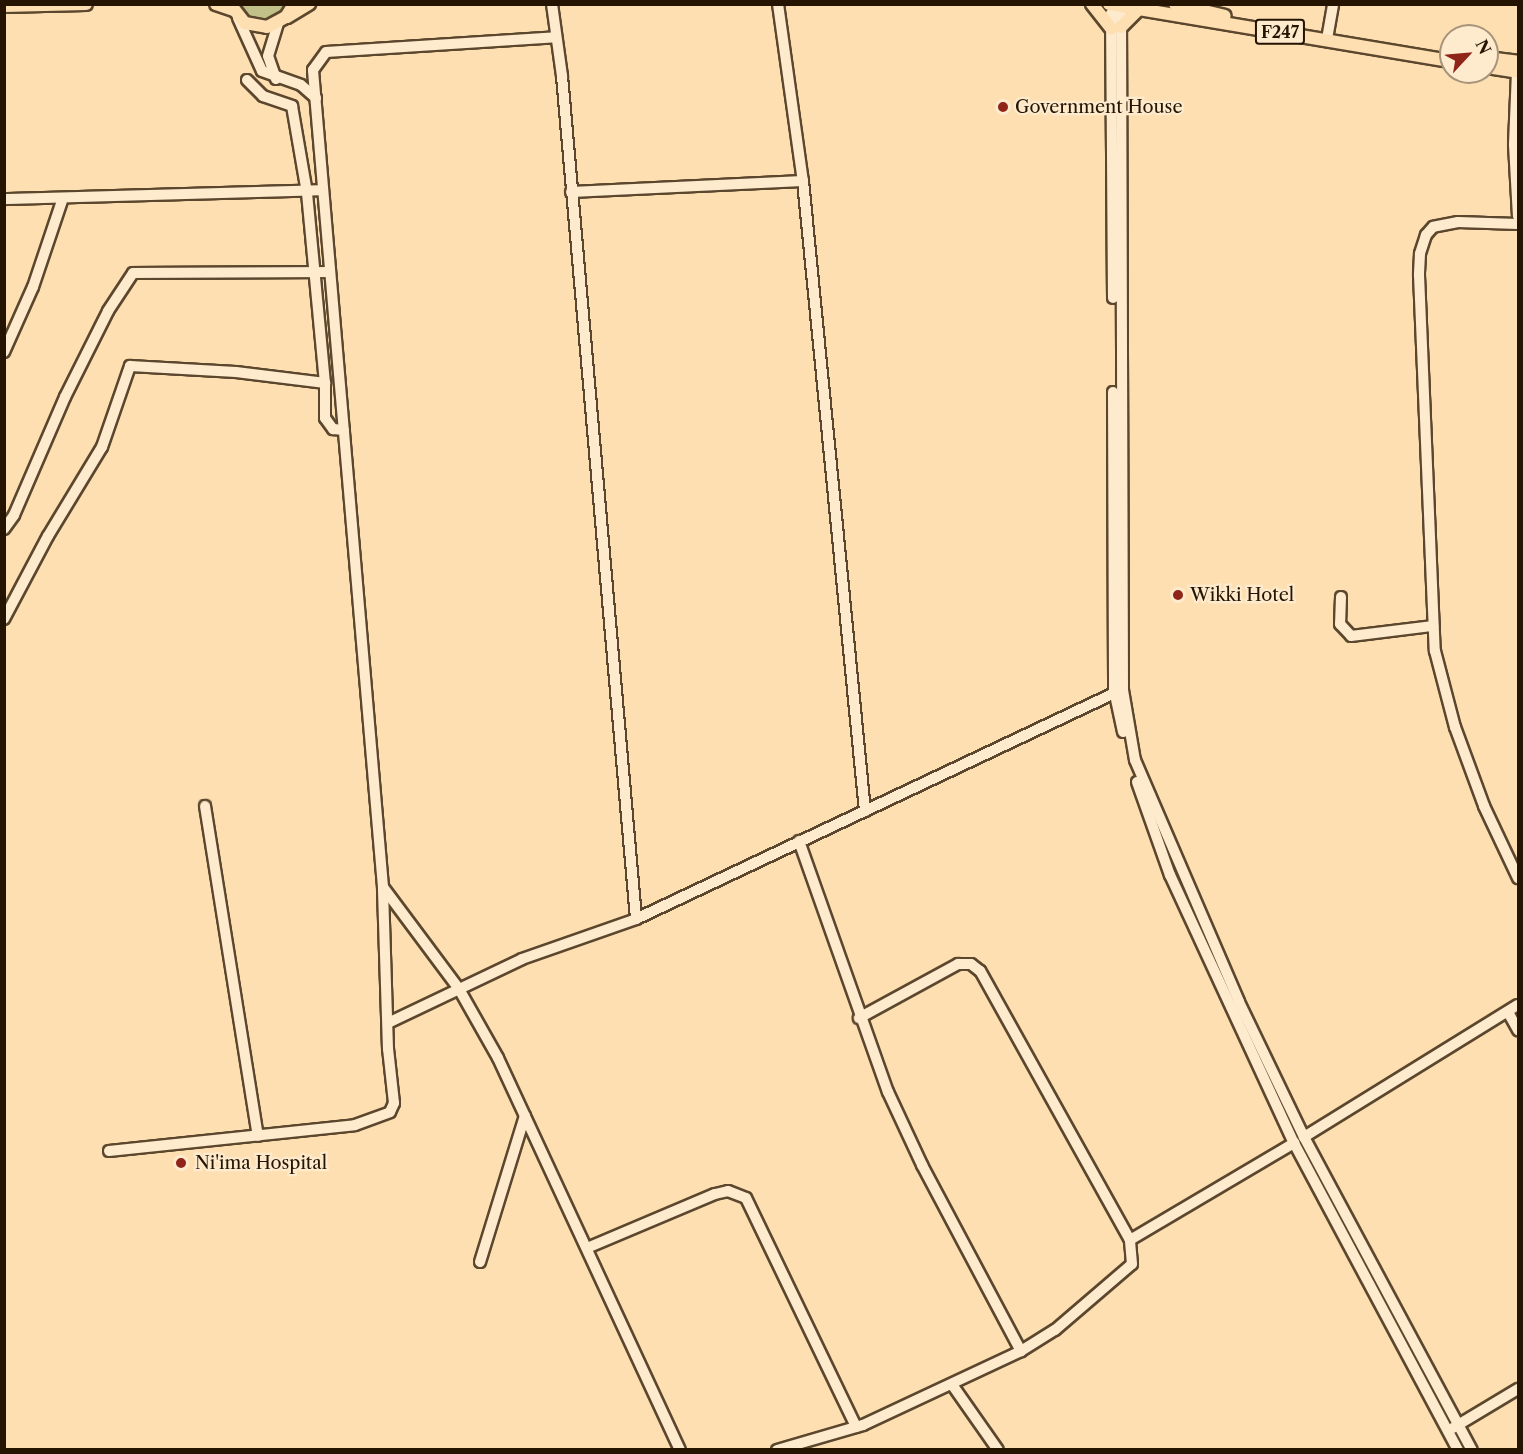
<!DOCTYPE html>
<style>
body{margin:0}
#map{position:relative;width:1523px;height:1454px;overflow:hidden;background:#fedfb2;font-family:"Libre Caslon Text",serif}
div>[style]{position:absolute}
.green>*{inset:0;background:#c3c18a}
.roads{filter:drop-shadow(2px 0 #5b472d) drop-shadow(-2px 0 #5b472d) drop-shadow(0 2px #5b472d) drop-shadow(0 -2px #5b472d)}
.minor>*{height:10px;margin:-5px;padding:0 5px;transform-origin:5px;border-radius:5px;background:#feeacd}
.major>*{height:12px;margin:-6px;padding:0 6px;transform-origin:6px;border-radius:6px;background:#fedfb2}
.dots>*{width:16px;height:16px;translate:-50% -50%;box-sizing:border-box;border:3px solid #feeacd;border-radius:50%}
span{translate:-50% -50%;white-space:nowrap;text-align:center;line-height:1.15;-webkit-text-stroke:4.5px #feeacd;paint-order:stroke}
.shield-label span{padding:2px 4px;background:#feeacd;border:2px solid;border-radius:4px;-webkit-text-stroke-width:0}
.shield-label{font-size:16px;color:#251401;font-weight:700}
.poi-label{font-size:18px;color:#251401}
.left{translate:0 -50%;text-align:left}
.frame{position:absolute;inset:0;border:6px solid #251401;pointer-events:none}
.north{position:absolute;left:1439px;top:24px;width:60px;height:60px;box-sizing:border-box;background:#feeacd;border:2px solid #a7947b;border-radius:50%;rotate:64deg;font-size:16px;font-weight:700;line-height:24px;text-align:center;color:#251401}
.north::after{content:'';display:block;margin:auto;width:21px;height:27px;background:#8f2418;clip-path:polygon(50% 0,100% 100%,50% 72%,0 100%)}
</style>
<div id="map">
<div class="green">
<div style="clip-path:polygon(234px 5px,290px 5px,273px 21px,253px 22px)"></div>
</div>
<div class="roads">
<div class="minor">
<div style="left:552px;top:4px;width:73px;rotate:82.1deg"></div>
<div style="left:562px;top:76px;width:846px;rotate:84.98deg"></div>
<div style="left:778px;top:4px;width:179px;rotate:82deg"></div>
<div style="left:803px;top:181px;width:633px;rotate:84.38deg"></div>
<div style="left:1116px;top:4px;width:10px;rotate:61deg"></div>
<div style="left:1121px;top:13px;width:677px;rotate:89.83deg"></div>
<div style="left:1123px;top:690px;width:71px;rotate:80.3deg"></div>
<div style="left:1135px;top:760px;width:263px;rotate:66.7deg"></div>
<div style="left:1239px;top:1002px;width:150px;rotate:64.3deg"></div>
<div style="left:1304px;top:1137px;width:355px;rotate:61.8deg"></div>
<div style="left:238px;top:18px;width:58px;rotate:65.6deg"></div>
<div style="left:262px;top:71px;width:41px;rotate:19.7deg"></div>
<div style="left:301px;top:85px;width:20px;rotate:41deg"></div>
<div style="left:1327px;top:39px;width:36px;rotate:-80deg"></div>
<div style="left:1517px;top:72px;width:73px;rotate:92.4deg"></div>
<div style="left:1514px;top:145px;width:71px;rotate:86.8deg"></div>
<div style="left:276px;top:79px;width:24px;rotate:-109deg"></div>
<div style="left:268px;top:56px;width:34px;rotate:-73deg"></div>
<div style="left:247px;top:80px;width:23px;rotate:45deg"></div>
<div style="left:263px;top:96px;width:31px;rotate:19deg"></div>
<div style="left:292px;top:106px;width:88px;rotate:80.2deg"></div>
<div style="left:307px;top:193px;width:191px;rotate:84.6deg"></div>
<div style="left:571px;top:192px;width:232px;rotate:-2.7deg"></div>
<div style="left:4px;top:199px;width:319px;rotate:-1.6deg"></div>
<div style="left:1518px;top:224px;width:60px;rotate:-178.1deg"></div>
<div style="left:1458px;top:222px;width:25px;rotate:169deg"></div>
<div style="left:1433px;top:227px;width:11px;rotate:131deg"></div>
<div style="left:1426px;top:235px;width:20px;rotate:108deg"></div>
<div style="left:1420px;top:254px;width:21px;rotate:93deg"></div>
<div style="left:1419px;top:275px;width:376px;rotate:87.6deg"></div>
<div style="left:1435px;top:651px;width:79px;rotate:75.3deg"></div>
<div style="left:1455px;top:727px;width:84px;rotate:69.8deg"></div>
<div style="left:1484px;top:806px;width:80px;rotate:64.7deg"></div>
<div style="left:1113px;top:298px;width:284px;rotate:-90.4deg"></div>
<div style="left:1111px;top:14px;width:13px;rotate:-51deg"></div>
<div style="left:4px;top:352px;width:71px;rotate:-66deg"></div>
<div style="left:33px;top:287px;width:94px;rotate:-71.4deg"></div>
<div style="left:1113px;top:392px;width:298px;rotate:89.8deg"></div>
<div style="left:1114px;top:690px;width:43px;rotate:77.9deg"></div>
<div style="left:4px;top:529px;width:17px;rotate:-54deg"></div>
<div style="left:14px;top:515px;width:129px;rotate:-66.6deg"></div>
<div style="left:65px;top:397px;width:96px;rotate:-63.4deg"></div>
<div style="left:108px;top:311px;width:45px;rotate:-56.7deg"></div>
<div style="left:133px;top:273px;width:197px;rotate:-0.3deg"></div>
<div style="left:1341px;top:597px;width:27px;rotate:92deg"></div>
<div style="left:1340px;top:624px;width:16px;rotate:47deg"></div>
<div style="left:1351px;top:636px;width:83px;rotate:-7deg"></div>
<div style="left:4px;top:619px;width:94px;rotate:-62.1deg"></div>
<div style="left:48px;top:536px;width:104px;rotate:-58.8deg"></div>
<div style="left:102px;top:447px;width:86px;rotate:-70.9deg"></div>
<div style="left:130px;top:366px;width:106px;rotate:3.2deg"></div>
<div style="left:236px;top:372px;width:90px;rotate:7deg"></div>
<div style="left:325px;top:383px;width:35px;rotate:90deg"></div>
<div style="left:325px;top:418px;width:14px;rotate:54deg"></div>
<div style="left:333px;top:429px;width:11px;rotate:5deg"></div>
<div style="left:1137px;top:782px;width:99px;rotate:70.5deg"></div>
<div style="left:1170px;top:875px;width:295px;rotate:65.2deg"></div>
<div style="left:1294px;top:1143px;width:348px;rotate:61.9deg"></div>
<div style="left:205px;top:806px;width:334px;rotate:80.9deg"></div>
<div style="left:799px;top:841px;width:266px;rotate:70.5deg"></div>
<div style="left:888px;top:1092px;width:81px;rotate:65deg"></div>
<div style="left:922px;top:1165px;width:211px;rotate:62deg"></div>
<div style="left:383px;top:887px;width:127px;rotate:53.3deg"></div>
<div style="left:459px;top:989px;width:79px;rotate:60.5deg"></div>
<div style="left:498px;top:1058px;width:432px;rotate:65.1deg"></div>
<div style="left:1508px;top:1012px;width:21px;rotate:61deg"></div>
<div style="left:390px;top:1022px;width:146px;rotate:-25.5deg"></div>
<div style="left:522px;top:959px;width:121px;rotate:-19.3deg"></div>
<div style="left:636px;top:919px;width:536px;rotate:-25.28deg"></div>
<div style="left:1304px;top:1137px;width:251px;rotate:-31.7deg"></div>
<div style="left:109px;top:1151px;width:247px;rotate:-6deg"></div>
<div style="left:355px;top:1125px;width:37px;rotate:-20deg"></div>
<div style="left:390px;top:1112px;width:10px;rotate:-66deg"></div>
<div style="left:394px;top:1103px;width:54px;rotate:-96.3deg"></div>
<div style="left:388px;top:1049px;width:162px;rotate:-91.8deg"></div>
<div style="left:383px;top:887px;width:820px;rotate:-94.9deg"></div>
<div style="left:313px;top:70px;width:22px;rotate:-54deg"></div>
<div style="left:326px;top:52px;width:230px;rotate:-3.7deg"></div>
<div style="left:1130px;top:1240px;width:191px;rotate:-30.6deg"></div>
<div style="left:587px;top:1248px;width:139px;rotate:-22.9deg"></div>
<div style="left:715px;top:1194px;width:13px;rotate:-13deg"></div>
<div style="left:728px;top:1191px;width:19px;rotate:21deg"></div>
<div style="left:746px;top:1198px;width:254px;rotate:64.3deg"></div>
<div style="left:480px;top:1262px;width:153px;rotate:-72.9deg"></div>
<div style="left:953px;top:1386px;width:78px;rotate:54.9deg"></div>
<div style="left:1453px;top:1428px;width:76px;rotate:-31deg"></div>
<div style="left:777px;top:1450px;width:90px;rotate:-16.2deg"></div>
<div style="left:863px;top:1425px;width:174px;rotate:-25.1deg"></div>
<div style="left:1021px;top:1351px;width:40px;rotate:-32deg"></div>
<div style="left:1055px;top:1330px;width:101px;rotate:-40.6deg"></div>
<div style="left:1132px;top:1264px;width:24px;rotate:-95deg"></div>
<div style="left:1130px;top:1240px;width:308px;rotate:-119.1deg"></div>
<div style="left:980px;top:971px;width:11px;rotate:-142deg"></div>
<div style="left:971px;top:964px;width:13px;rotate:180deg"></div>
<div style="left:958px;top:964px;width:113px;rotate:151.4deg"></div>
</div>
<div class="major">
<div style="left:216px;top:4px;width:18px;rotate:19deg"></div>
<div style="left:230px;top:4px;width:24px;rotate:52deg"></div>
<div style="left:245px;top:23px;width:22px;rotate:10deg"></div>
<div style="left:267px;top:27px;width:21px;rotate:-28deg"></div>
<div style="left:286px;top:17px;width:15px;rotate:-58deg"></div>
<div style="left:1092px;top:4px;width:31px;rotate:52deg"></div>
<div style="left:1109px;top:4px;width:347px;rotate:9.5deg"></div>
<div style="left:1175px;top:4px;width:51px;rotate:13.5deg"></div>
<div style="left:4px;top:6px;width:82px;rotate:-1.4deg"></div>
<div style="left:287px;top:17px;width:26px;rotate:-31deg"></div>
<div style="left:1121px;top:27px;width:25px;rotate:-45deg"></div>
<div style="left:1487px;top:58px;width:31px;rotate:7deg"></div>
<div style="left:1487px;top:67px;width:31px;rotate:9deg"></div>
</div>
</div>
<div class="dots">
<div style="left:1003px;top:107px;background:#8f2418"></div>
<div style="left:1178px;top:595px;background:#8f2418"></div>
<div style="left:181px;top:1163px;background:#8f2418"></div>
</div>
<div class="shield-label">
<span style="left:1280px;top:32px">F247</span>
</div>
<div class="poi-label">
<span class="left" style="left:1015px;top:107px">Government House</span>
<span class="left" style="left:1190px;top:595px">Wikki Hotel</span>
<span class="left" style="left:195px;top:1163px">Ni'ima Hospital</span>
</div>
<div class="frame"></div>
<div class="north">N</div>
</div>
